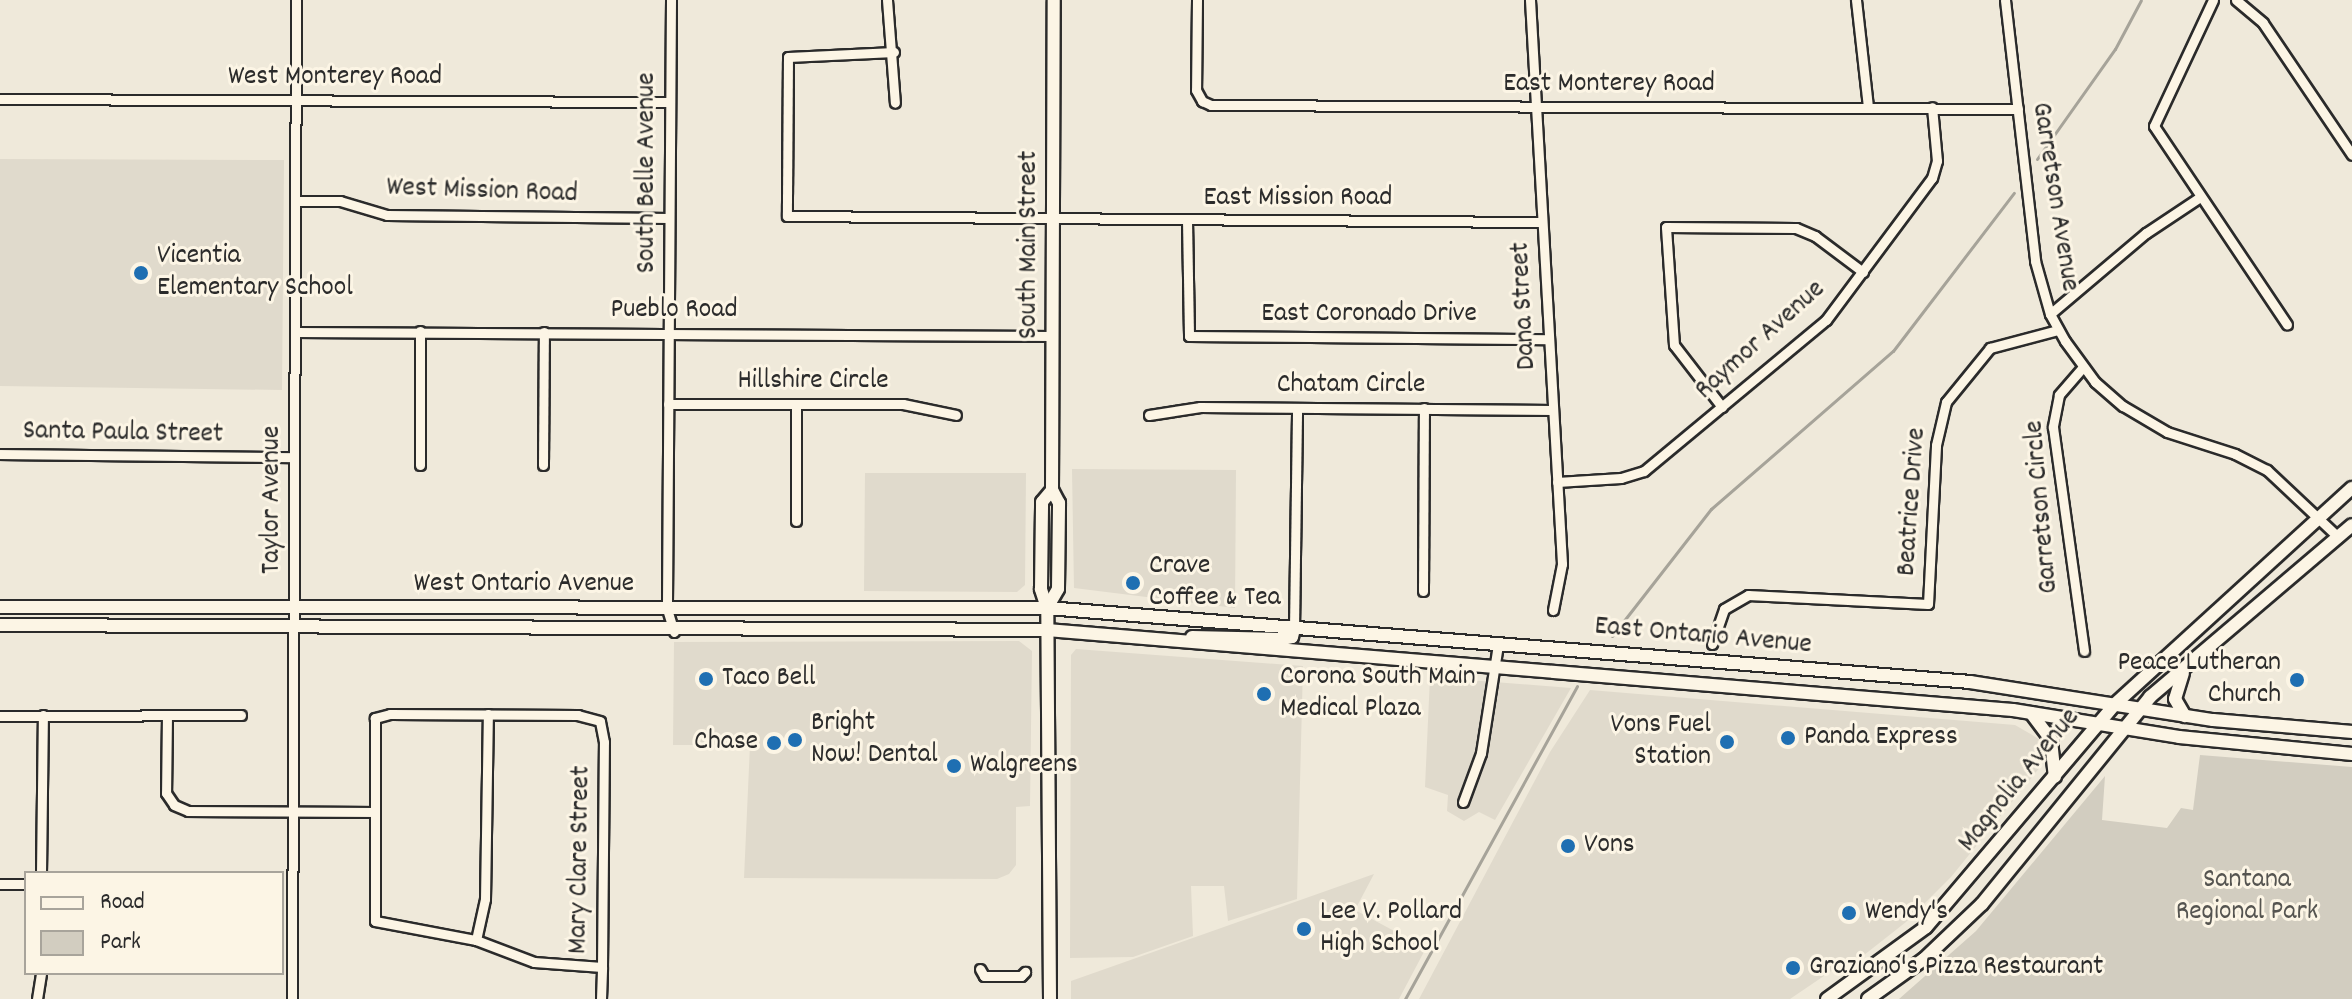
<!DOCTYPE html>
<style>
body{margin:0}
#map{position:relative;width:2352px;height:999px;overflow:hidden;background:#efe9da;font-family:Dekko,sans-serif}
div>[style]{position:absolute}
.built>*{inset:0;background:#e0dacc}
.green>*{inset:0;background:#d2cdc0}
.stream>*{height:3px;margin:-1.5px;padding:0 1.5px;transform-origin:1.5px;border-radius:1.5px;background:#a6a399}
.roads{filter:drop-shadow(2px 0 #2b2b2b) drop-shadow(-2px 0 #2b2b2b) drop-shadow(0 2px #2b2b2b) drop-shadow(0 -2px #2b2b2b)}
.minor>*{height:9px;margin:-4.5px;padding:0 4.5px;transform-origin:4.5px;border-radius:4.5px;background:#fcf5e5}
.major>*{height:12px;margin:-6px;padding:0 6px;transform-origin:6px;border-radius:6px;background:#fcf5e5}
.dots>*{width:22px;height:22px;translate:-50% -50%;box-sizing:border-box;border:4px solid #fcf5e5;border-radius:50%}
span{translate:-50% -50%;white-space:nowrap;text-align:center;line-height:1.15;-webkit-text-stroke:6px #fcf5e5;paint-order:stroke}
.street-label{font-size:28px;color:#2b2b2b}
.poi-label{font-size:28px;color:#2b2b2b}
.left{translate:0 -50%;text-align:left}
.right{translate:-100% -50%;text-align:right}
.park-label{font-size:28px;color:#555450}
.legend{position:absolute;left:24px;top:871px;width:260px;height:104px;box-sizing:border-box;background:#fcf5e5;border:2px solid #a8a49b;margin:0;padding:10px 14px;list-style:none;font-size:24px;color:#2b2b2b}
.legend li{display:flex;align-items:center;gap:16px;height:40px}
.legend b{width:40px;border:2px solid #a8a49b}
</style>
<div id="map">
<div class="built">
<div style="clip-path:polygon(0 159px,284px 160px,282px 390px,0 386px)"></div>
<div style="clip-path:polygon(1072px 469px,1236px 470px,1235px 608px,1074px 588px)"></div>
<div style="clip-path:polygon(865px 473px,1026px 473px,1025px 585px,1017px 592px,864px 591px)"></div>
<div style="clip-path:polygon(1019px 641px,1032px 651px,1030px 806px,1016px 807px,1016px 865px,1009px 874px,997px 879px,744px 878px,750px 745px,673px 745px,674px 642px)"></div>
<div style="clip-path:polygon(1076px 649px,1303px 666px,1297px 899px,1228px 921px,1224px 886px,1191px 886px,1193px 936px,1133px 957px,1070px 958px,1071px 655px)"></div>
<div style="clip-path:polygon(1430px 677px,1571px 688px,1495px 820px,1479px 812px,1464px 821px,1447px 811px,1448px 795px,1425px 787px)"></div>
<div style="clip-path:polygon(1590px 690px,2015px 725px,2039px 739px,2041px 766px,1951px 877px,1906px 922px,1859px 959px,1843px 963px,1790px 999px,1419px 999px,1550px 752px)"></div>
<div style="clip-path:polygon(1374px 874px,1355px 910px,1426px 948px,1399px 999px,1071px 999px,1071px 981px)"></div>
</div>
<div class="green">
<div style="clip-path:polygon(2200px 755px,2352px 767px,2352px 999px,1899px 999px,1976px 931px,2105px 776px,2102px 820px,2167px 828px,2181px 808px,2193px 810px)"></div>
</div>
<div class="stream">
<div style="left:2037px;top:159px;width:135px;rotate:-54.7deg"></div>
<div style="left:2115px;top:49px;width:55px;rotate:-62deg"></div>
<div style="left:1612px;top:636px;width:161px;rotate:-52.1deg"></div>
<div style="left:1711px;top:509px;width:241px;rotate:-41deg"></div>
<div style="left:1893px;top:351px;width:199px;rotate:-52.6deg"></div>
<div style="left:1405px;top:999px;width:357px;rotate:-61.2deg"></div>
</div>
<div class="roads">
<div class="minor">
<div style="left:671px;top:0;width:609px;rotate:90.38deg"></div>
<div style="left:667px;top:609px;width:24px;rotate:73deg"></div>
<div style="left:887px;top:0;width:103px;rotate:85.6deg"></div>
<div style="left:1197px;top:0;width:90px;rotate:90.6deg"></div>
<div style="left:1196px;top:90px;width:13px;rotate:61deg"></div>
<div style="left:1202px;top:101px;width:10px;rotate:24deg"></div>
<div style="left:1211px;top:105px;width:807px;rotate:0.28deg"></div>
<div style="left:1530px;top:0;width:565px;rotate:86.75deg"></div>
<div style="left:1562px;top:564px;width:47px;rotate:101.1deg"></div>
<div style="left:1856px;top:0;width:108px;rotate:83.6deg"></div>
<div style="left:2005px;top:0;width:263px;rotate:83.4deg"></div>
<div style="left:2035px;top:261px;width:55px;rotate:74.2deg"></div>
<div style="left:2050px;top:314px;width:31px;rotate:61deg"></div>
<div style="left:2065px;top:341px;width:51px;rotate:53.8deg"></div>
<div style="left:2095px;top:382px;width:37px;rotate:41deg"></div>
<div style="left:2123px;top:406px;width:51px;rotate:30.6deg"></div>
<div style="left:2167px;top:432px;width:71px;rotate:17.9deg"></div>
<div style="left:2235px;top:454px;width:36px;rotate:27deg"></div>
<div style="left:2267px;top:470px;width:98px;rotate:43.3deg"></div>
<div style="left:2213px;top:0;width:139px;rotate:115.1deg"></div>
<div style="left:2154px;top:126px;width:239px;rotate:56.2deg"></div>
<div style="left:2236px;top:0;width:35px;rotate:40deg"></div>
<div style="left:2263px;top:23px;width:159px;rotate:56deg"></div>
<div style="left:894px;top:52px;width:106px;rotate:177.3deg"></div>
<div style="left:788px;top:57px;width:159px;rotate:90.4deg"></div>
<div style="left:787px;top:216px;width:755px;rotate:0.46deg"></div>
<div style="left:0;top:99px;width:670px;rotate:0.26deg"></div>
<div style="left:295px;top:201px;width:45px"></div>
<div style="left:340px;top:201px;width:49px;rotate:16.6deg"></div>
<div style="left:387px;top:215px;width:282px;rotate:0.6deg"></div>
<div style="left:1187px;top:220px;width:116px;rotate:89deg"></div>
<div style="left:1189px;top:336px;width:360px;rotate:0.5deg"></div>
<div style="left:2050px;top:314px;width:126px;rotate:-40.2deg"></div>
<div style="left:2146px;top:233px;width:65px;rotate:-33.7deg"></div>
<div style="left:295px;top:332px;width:758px;rotate:0.3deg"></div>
<div style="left:2083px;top:367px;width:37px;rotate:131deg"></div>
<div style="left:2059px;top:395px;width:33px;rotate:101deg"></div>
<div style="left:2053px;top:427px;width:226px;rotate:82.1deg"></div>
<div style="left:668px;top:404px;width:235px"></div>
<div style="left:903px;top:404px;width:54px;rotate:11.7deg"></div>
<div style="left:796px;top:404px;width:117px;rotate:90deg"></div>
<div style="left:1722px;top:407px;width:78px;rotate:-127.7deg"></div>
<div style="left:1674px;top:345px;width:118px;rotate:-93.9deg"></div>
<div style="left:1666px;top:227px;width:130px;rotate:0.4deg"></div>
<div style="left:1796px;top:228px;width:21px;rotate:23deg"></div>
<div style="left:1815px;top:236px;width:60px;rotate:36.9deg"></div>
<div style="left:1149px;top:415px;width:52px;rotate:-8.9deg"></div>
<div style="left:1200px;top:407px;width:353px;rotate:0.5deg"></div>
<div style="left:0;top:454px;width:294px;rotate:0.6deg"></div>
<div style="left:420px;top:465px;width:134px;rotate:-90deg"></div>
<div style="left:543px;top:465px;width:133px;rotate:-89.6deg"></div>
<div style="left:1557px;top:482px;width:64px;rotate:-3.6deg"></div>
<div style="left:1621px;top:478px;width:24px;rotate:-17deg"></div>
<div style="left:1644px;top:471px;width:236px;rotate:-39.7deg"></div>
<div style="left:1826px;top:320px;width:177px;rotate:-53.3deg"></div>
<div style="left:1932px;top:178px;width:18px;rotate:-74deg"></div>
<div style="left:1937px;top:161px;width:54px;rotate:-95.3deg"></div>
<div style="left:1423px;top:591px;width:183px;rotate:-89.7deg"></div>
<div style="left:1294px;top:629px;width:221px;rotate:-89.2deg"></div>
<div style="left:1712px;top:644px;width:37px;rotate:-71deg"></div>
<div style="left:1724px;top:609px;width:28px;rotate:-30deg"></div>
<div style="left:1748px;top:595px;width:180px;rotate:2.9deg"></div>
<div style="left:1928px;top:604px;width:159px;rotate:-87.1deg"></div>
<div style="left:1936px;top:445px;width:44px;rotate:-76.9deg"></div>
<div style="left:1946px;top:402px;width:70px;rotate:-50.8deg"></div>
<div style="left:1990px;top:348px;width:70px;rotate:-14.8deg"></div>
<div style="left:167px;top:715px;width:78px;rotate:90.7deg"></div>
<div style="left:166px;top:793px;width:14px;rotate:56deg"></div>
<div style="left:174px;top:805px;width:15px;rotate:23deg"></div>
<div style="left:188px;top:811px;width:184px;rotate:0.3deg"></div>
<div style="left:0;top:716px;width:241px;rotate:-0.2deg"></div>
<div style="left:1463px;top:802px;width:52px;rotate:-69.8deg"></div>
<div style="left:1481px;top:753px;width:109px;rotate:-81.1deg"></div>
<div style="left:41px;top:873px;width:158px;rotate:-89.3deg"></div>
<div style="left:0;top:884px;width:26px"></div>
<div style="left:476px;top:940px;width:42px;rotate:-77.6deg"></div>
<div style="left:485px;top:899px;width:185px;rotate:-89.1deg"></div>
<div style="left:980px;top:969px;width:8px;rotate:60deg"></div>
<div style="left:984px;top:976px;width:37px"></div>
<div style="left:1021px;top:976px;width:6px;rotate:-45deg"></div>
<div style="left:37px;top:999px;width:26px;rotate:-81deg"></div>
<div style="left:292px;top:999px;width:999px;rotate:-89.77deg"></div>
<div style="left:601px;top:999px;width:32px;rotate:-88deg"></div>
<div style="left:602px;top:967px;width:225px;rotate:-89.5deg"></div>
<div style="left:604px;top:742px;width:21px;rotate:-101deg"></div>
<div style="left:600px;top:721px;width:23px;rotate:-165deg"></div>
<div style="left:578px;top:715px;width:188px;rotate:-179.7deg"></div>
<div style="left:390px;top:714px;width:16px;rotate:165deg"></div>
<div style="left:375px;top:718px;width:203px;rotate:90deg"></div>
<div style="left:375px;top:921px;width:103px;rotate:10.7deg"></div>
<div style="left:476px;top:940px;width:62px;rotate:20.8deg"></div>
<div style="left:534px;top:962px;width:68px;rotate:4.2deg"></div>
</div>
<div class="major">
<div style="left:0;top:607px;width:1047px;rotate:0.05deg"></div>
<div style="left:1047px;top:608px;width:926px;rotate:4.58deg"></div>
<div style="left:1970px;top:682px;width:246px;rotate:8.9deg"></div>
<div style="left:2213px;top:720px;width:140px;rotate:4.9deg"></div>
<div style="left:1047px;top:608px;width:22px;rotate:-60deg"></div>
<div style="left:1058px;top:589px;width:86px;rotate:-89.3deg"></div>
<div style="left:1059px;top:503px;width:15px;rotate:-118deg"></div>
<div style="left:1052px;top:490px;width:490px;rotate:-89.8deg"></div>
<div style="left:0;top:625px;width:1047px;rotate:0.27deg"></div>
<div style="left:1047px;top:630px;width:969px;rotate:4.73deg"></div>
<div style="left:2013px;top:710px;width:168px;rotate:9.2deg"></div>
<div style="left:2179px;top:737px;width:174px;rotate:5.6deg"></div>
<div style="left:1192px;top:637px;width:90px;rotate:1.3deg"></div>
<div style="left:1282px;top:639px;width:10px;rotate:-11deg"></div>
<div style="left:1292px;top:637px;width:8px;rotate:-76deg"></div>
<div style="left:2183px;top:673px;width:27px;rotate:107deg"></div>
<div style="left:2175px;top:699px;width:20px;rotate:60deg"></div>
<div style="left:2031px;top:713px;width:34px;rotate:53deg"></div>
<div style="left:2051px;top:740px;width:37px;rotate:84deg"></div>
<div style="left:1050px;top:999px;width:391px;rotate:-90.4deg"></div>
<div style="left:1047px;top:608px;width:20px;rotate:-108deg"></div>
<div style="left:1041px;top:589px;width:87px;rotate:-89.3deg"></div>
<div style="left:1042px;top:502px;width:16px;rotate:-50deg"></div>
<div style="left:1827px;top:999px;width:122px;rotate:-36deg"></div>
<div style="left:1926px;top:927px;width:291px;rotate:-49.7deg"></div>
<div style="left:2114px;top:705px;width:322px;rotate:-42.4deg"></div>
<div style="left:1868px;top:999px;width:69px;rotate:-35.5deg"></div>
<div style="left:1924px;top:959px;width:80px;rotate:-43.5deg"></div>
<div style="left:1982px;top:904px;width:267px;rotate:-50.9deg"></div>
<div style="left:2150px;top:697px;width:265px;rotate:-40.4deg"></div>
</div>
</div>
<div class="dots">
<div style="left:141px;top:273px;background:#1f6fb2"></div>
<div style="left:1133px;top:583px;background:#1f6fb2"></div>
<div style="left:706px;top:679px;background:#1f6fb2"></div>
<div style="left:2297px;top:680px;background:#1f6fb2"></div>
<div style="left:1264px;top:694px;background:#1f6fb2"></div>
<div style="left:1788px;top:738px;background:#1f6fb2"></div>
<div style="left:795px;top:740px;background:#1f6fb2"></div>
<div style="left:1727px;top:742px;background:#1f6fb2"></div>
<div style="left:774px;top:743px;background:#1f6fb2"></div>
<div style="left:954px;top:766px;background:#1f6fb2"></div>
<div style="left:1568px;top:846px;background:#1f6fb2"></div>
<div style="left:1849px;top:913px;background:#1f6fb2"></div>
<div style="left:1304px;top:929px;background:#1f6fb2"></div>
<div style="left:1793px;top:968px;background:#1f6fb2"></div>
</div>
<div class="street-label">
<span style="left:335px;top:78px">West Monterey Road</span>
<span style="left:1609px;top:85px">East Monterey Road</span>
<span style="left:648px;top:173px;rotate:-90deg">South Belle Avenue</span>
<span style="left:482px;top:192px;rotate:2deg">West Mission Road</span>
<span style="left:2054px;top:197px;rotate:81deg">Garretson Avenue</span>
<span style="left:1298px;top:199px">East Mission Road</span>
<span style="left:1030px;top:245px;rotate:-90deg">South Main Street</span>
<span style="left:1525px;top:306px;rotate:-93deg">Dana Street</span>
<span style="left:674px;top:311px">Pueblo Road</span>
<span style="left:1369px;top:315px">East Coronado Drive</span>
<span style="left:1761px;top:341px;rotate:-42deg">Raymor Avenue</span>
<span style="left:813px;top:382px">Hillshire Circle</span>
<span style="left:1351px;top:386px">Chatam Circle</span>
<span style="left:123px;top:434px;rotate:1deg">Santa Paula Street</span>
<span style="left:273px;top:500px;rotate:-90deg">Taylor Avenue</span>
<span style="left:1913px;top:502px;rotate:-86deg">Beatrice Drive</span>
<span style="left:2043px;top:507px;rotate:-95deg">Garretson Circle</span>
<span style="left:524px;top:585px">West Ontario Avenue</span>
<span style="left:1703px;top:637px;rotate:5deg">East Ontario Avenue</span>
<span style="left:2020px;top:781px;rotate:-51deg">Magnolia Avenue</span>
<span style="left:581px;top:860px;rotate:-89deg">Mary Clare Street</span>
</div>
<div class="poi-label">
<span class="left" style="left:157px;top:273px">Vicentia<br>Elementary School</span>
<span class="left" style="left:1149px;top:583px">Crave<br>Coffee &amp; Tea</span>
<span class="right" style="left:2281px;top:680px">Peace Lutheran<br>Church</span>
<span class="left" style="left:1280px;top:694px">Corona South Main<br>Medical Plaza</span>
<span class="left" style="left:722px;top:679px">Taco Bell</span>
<span class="left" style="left:811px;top:740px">Bright<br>Now! Dental</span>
<span class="right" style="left:1711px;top:742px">Vons Fuel<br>Station</span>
<span class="left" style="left:1804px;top:738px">Panda Express</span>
<span class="right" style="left:758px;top:743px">Chase</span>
<span class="left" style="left:970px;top:766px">Walgreens</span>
<span class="left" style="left:1584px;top:846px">Vons</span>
<span class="left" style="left:1320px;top:929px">Lee V. Pollard<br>High School</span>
<span class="left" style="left:1865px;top:913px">Wendy's</span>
<span class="left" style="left:1809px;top:968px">Graziano's Pizza Restaurant</span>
</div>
<div class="park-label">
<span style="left:2247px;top:897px">Santana<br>Regional Park</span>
</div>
<ul class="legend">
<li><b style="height:10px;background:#fcf5e5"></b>Road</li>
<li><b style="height:22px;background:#d2cdc0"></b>Park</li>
</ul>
</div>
